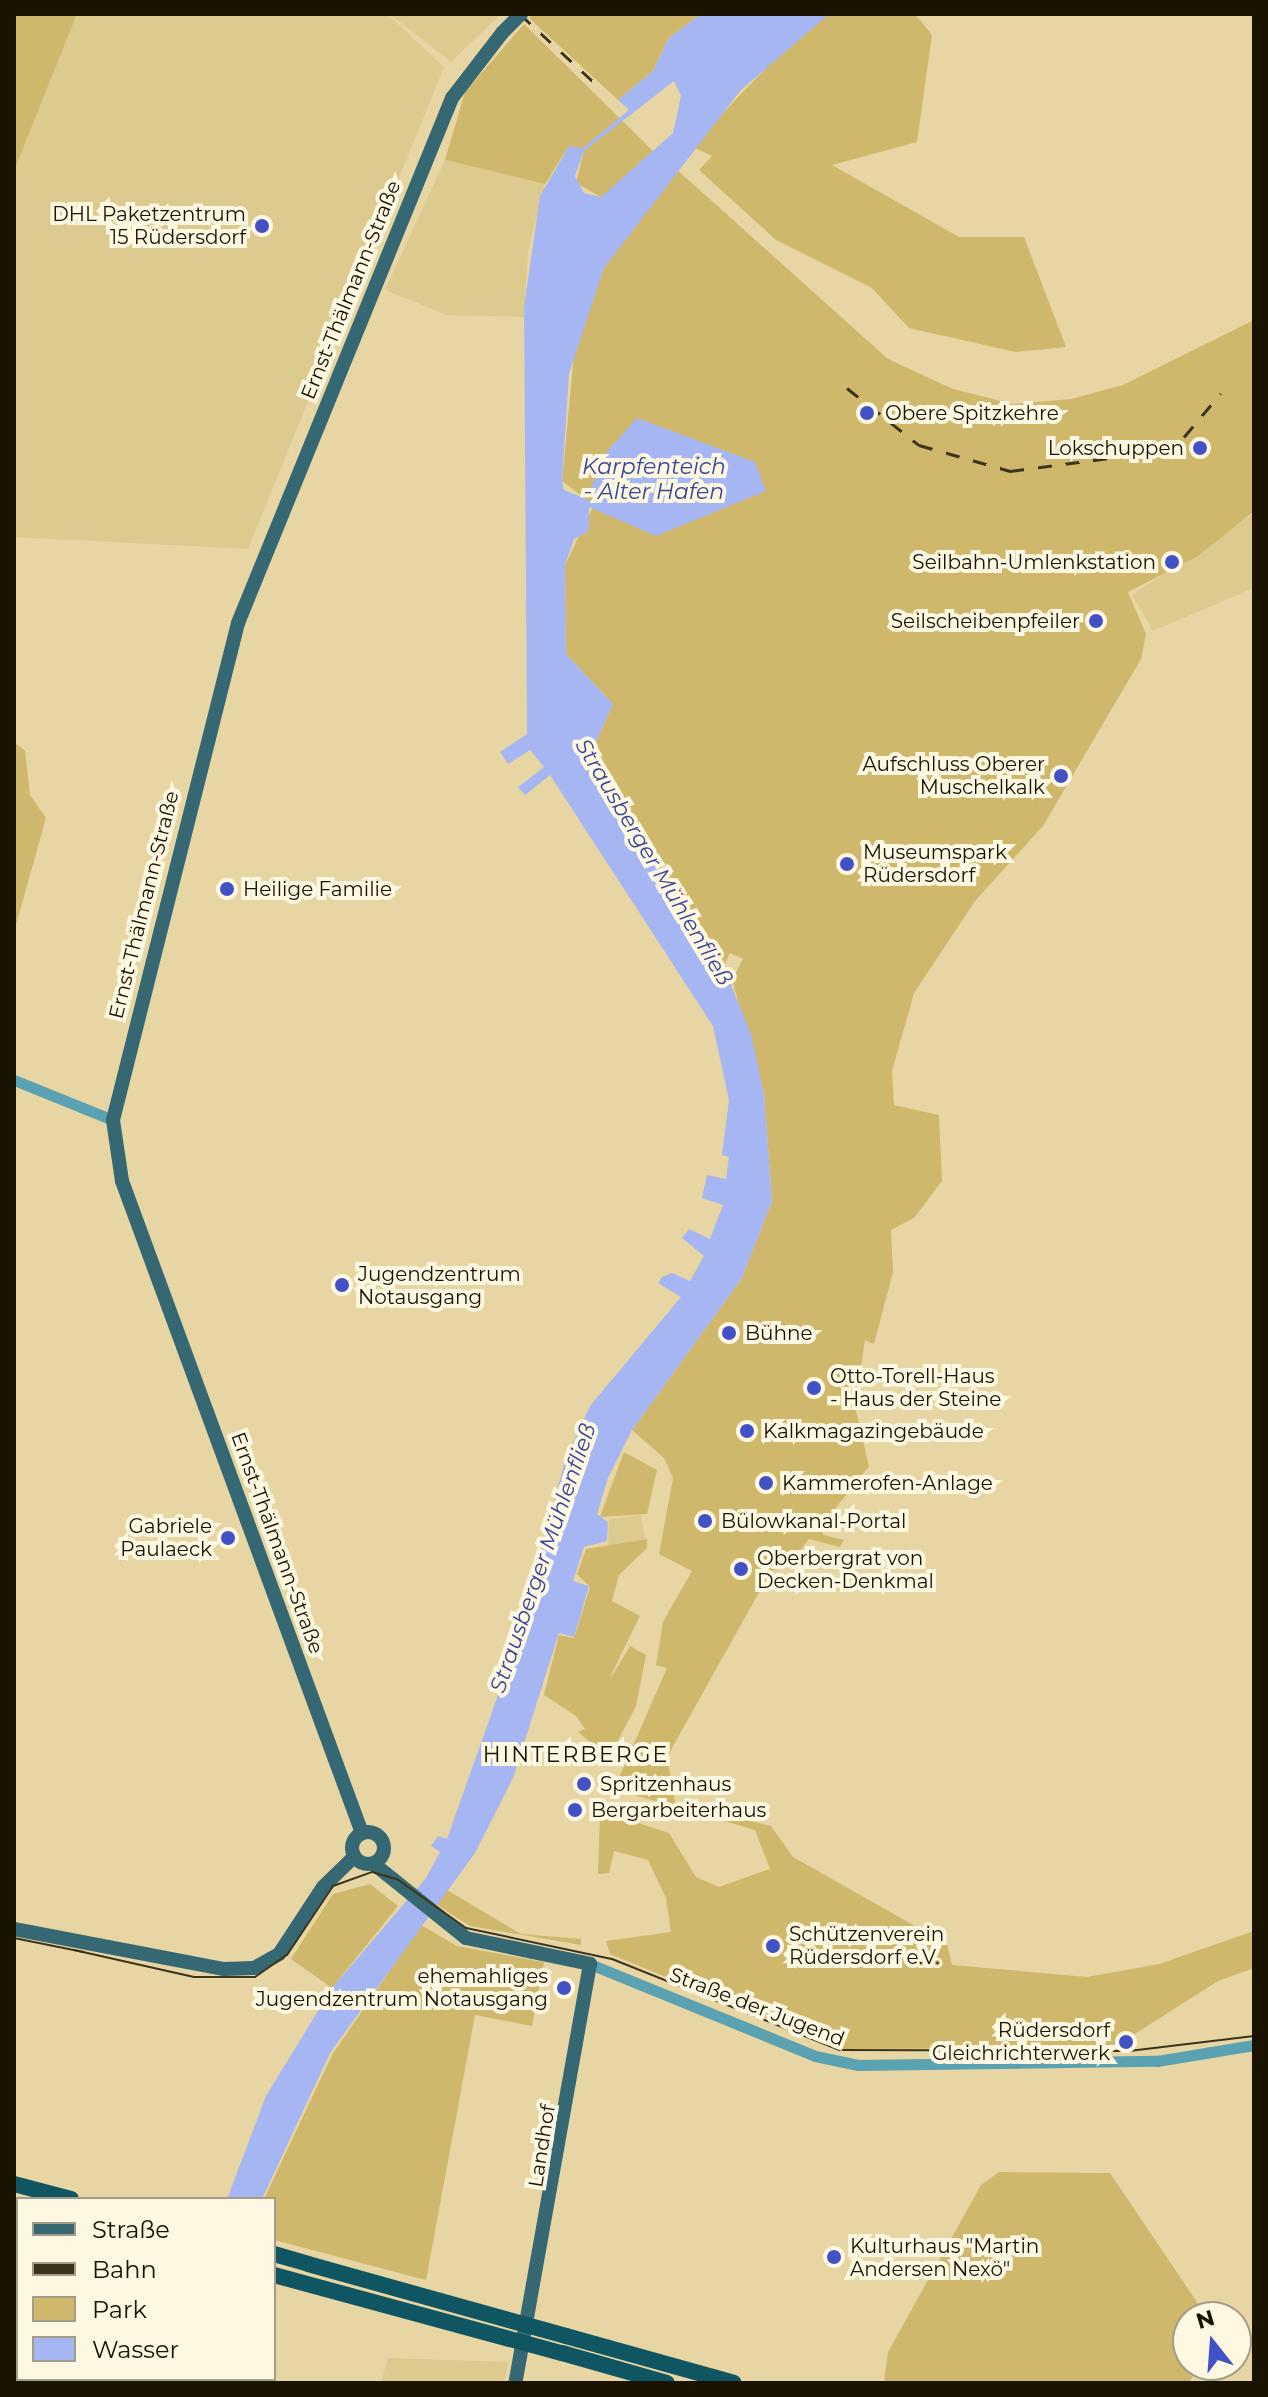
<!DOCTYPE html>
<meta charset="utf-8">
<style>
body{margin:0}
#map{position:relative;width:1268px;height:2397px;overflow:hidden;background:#e7d6a3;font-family:Montserrat,sans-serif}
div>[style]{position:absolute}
.built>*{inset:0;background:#ddca8f}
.green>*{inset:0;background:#cfb76c}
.water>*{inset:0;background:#a6b6f2}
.minor>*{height:11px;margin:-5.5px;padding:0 5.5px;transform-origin:5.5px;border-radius:5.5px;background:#5aa2b1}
.major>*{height:14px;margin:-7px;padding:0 7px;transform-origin:7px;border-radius:7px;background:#356873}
.major>.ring{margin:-7px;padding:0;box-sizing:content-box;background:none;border:14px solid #356873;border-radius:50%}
.highway>*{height:16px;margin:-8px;padding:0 8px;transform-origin:8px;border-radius:8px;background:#105662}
.tram>*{height:2px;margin:-1px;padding:0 1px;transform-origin:1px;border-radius:1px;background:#3c331d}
.rail>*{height:3px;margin-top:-1.5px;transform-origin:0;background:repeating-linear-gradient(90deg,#3c331d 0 14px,transparent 0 28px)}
.major-bridge>*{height:14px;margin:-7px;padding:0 7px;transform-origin:7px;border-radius:7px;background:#356873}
.highway-bridge>*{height:16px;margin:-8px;padding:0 8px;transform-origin:8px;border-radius:8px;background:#105662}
.dots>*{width:22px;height:22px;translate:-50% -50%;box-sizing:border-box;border:4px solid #fef8e3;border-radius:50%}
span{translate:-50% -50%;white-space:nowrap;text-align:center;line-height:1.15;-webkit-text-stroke:8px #fef8e3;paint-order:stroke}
.poi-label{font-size:20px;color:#1a1302}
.right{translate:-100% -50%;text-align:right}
.left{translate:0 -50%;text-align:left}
.street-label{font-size:20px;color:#1a1302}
.water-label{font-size:22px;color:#374599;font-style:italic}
.neighbourhood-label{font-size:22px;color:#1a1302;letter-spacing:2px}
.frame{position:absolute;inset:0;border:16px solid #1a1302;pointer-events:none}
.legend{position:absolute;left:16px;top:2197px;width:260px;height:184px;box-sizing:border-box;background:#fef8e3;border:2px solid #a39c89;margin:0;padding:10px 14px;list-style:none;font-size:24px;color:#1a1302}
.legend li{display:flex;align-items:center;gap:16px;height:40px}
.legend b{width:40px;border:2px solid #a39c89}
.north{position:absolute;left:1172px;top:2301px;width:80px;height:80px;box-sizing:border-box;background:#fef8e3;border:2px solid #a39c89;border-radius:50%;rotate:343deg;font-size:22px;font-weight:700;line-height:32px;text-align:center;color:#1a1302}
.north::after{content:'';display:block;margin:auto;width:28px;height:36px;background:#4252c6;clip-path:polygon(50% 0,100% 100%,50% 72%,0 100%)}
</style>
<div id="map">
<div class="built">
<div style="clip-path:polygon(77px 14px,387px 14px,444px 67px,248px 549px,14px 537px,14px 171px)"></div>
<div style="clip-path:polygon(390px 14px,501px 14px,451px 62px)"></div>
<div style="clip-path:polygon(445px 160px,545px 184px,528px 251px,524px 317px,447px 315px,385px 290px)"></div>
<div style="clip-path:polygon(1254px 513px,1254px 588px,1153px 631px,1132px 595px)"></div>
<div style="clip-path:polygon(641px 1515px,645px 1539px,608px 1546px,609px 1519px)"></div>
<div style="clip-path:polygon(388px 2358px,509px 2362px,503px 2383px,381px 2383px)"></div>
</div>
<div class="green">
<div style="clip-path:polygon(14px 14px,77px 14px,14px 171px)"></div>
<div style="clip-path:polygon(533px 14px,701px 14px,669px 38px,653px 71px,618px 100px,529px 18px)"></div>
<div style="clip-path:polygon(915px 14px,932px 35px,917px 142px,832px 165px,959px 237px,1024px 237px,1066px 347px,1016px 352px,909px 328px,872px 288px,776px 240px,699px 170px,712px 156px,691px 146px,798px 35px,829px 14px)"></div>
<div style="clip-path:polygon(524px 24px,654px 152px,601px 197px,576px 183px,584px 151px,569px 146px,545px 184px,445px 160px,465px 92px)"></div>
<div style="clip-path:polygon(675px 168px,888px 359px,953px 389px,1013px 404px,1071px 399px,1123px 385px,1254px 320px,1254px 511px,1198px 556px,1128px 592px,1146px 634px,1141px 659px,1043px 826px,975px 901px,914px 993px,892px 1071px,894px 1105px,939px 1115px,942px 1181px,914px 1218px,891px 1230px,893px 1272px,874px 1344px,865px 1340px,855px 1407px,869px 1466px,824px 1523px,823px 1535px,844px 1540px,840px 1547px,809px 1539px,788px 1566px,771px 1571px,667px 1757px,675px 1802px,771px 1826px,793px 1857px,947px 1944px,952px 1965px,1087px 1977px,1159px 1964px,1254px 1931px,1254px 1968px,1218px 1981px,1113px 2048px,840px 2049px,610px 1954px,606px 1941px,671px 1932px,666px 1898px,648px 1860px,614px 1851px,609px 1873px,598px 1874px,600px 1811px,669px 1833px,696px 1877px,719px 1887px,770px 1869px,755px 1830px,614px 1789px,667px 1668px,656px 1665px,663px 1622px,692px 1571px,659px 1554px,673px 1478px,664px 1458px,632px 1430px,742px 1278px,772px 1201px,764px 1093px,732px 980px,743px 959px,730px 953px,722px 970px,624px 821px,593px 748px,613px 704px,566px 654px,565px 565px,594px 505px,562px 481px,575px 344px,604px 268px)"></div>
<div style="clip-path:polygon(14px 742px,25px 751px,30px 795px,46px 818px,14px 932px)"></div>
<div style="clip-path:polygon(624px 1452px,657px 1470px,647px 1514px,600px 1517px)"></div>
<div style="clip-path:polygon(647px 1539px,647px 1548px,619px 1575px,612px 1601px,640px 1616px,611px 1675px,605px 1672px,612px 1676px,630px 1646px,646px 1655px,636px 1706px,613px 1750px,601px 1751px,578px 1732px,585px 1729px,576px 1716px,544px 1695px,559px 1635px,574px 1638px,590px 1587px,577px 1574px,586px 1549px)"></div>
<div style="clip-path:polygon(370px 1884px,398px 1906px,332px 1988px,291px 1959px,333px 1894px)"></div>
<div style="clip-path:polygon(447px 1890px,521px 1934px,581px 1939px,581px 1945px,470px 1926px,437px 1905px)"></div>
<div style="clip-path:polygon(421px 1925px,457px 1946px,544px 1962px,532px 2026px,475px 2015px,426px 2280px,274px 2240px,274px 2199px,264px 2199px,332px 2055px)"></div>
<div style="clip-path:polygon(999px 2172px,1110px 2173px,1207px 2317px,1188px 2317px,1188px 2365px,1199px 2365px,1189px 2383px,884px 2383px,888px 2352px,981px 2185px)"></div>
</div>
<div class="water">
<div style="clip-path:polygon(evenodd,701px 14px,829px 14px,740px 91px,604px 268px,569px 374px,562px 481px,564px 490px,596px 503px,590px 490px,605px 454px,637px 418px,755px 462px,766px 491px,656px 536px,589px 507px,589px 531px,574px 539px,565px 565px,566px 654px,613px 704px,593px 748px,607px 787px,729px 980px,751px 1034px,764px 1094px,772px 1201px,742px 1278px,632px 1430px,608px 1478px,597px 1514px,608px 1522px,607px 1541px,584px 1547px,573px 1581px,589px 1586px,574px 1637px,559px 1633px,513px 1778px,475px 1853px,330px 2053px,262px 2199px,227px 2199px,266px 2096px,332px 1988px,426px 1878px,440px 1852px,431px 1846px,438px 1836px,447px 1839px,504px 1678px,566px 1458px,590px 1406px,681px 1297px,658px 1283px,662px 1277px,672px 1273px,690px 1281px,704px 1256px,682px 1238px,689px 1229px,710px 1239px,723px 1205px,702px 1198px,707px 1175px,726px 1179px,729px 1157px,722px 1155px,729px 1100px,713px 1026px,550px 775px,525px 795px,518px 787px,544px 767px,530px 750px,508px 764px,500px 752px,527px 734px,524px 307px,540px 196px,569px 146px,583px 148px,629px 110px,618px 100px,653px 71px,669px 38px,701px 14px,674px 81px,681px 96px,673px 133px,601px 197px,584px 193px,575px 176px,584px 151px,674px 81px)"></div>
</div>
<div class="minor">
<div style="left:14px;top:1080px;width:107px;rotate:22deg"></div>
<div style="left:590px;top:1964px;width:243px;rotate:22.2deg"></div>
<div style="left:815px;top:2056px;width:44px;rotate:11.8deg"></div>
<div style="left:858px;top:2065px;width:299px;rotate:-0.8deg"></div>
<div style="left:1157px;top:2061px;width:98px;rotate:-9.4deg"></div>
</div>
<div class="major">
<div class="ring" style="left:352px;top:1832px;width:18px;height:18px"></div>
<div style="left:362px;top:1833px;width:695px;rotate:-110.21deg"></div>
<div style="left:122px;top:1181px;width:62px;rotate:-98.4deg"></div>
<div style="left:113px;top:1120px;width:512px;rotate:-75.88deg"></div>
<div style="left:238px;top:623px;width:567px;rotate:-67.82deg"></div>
<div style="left:452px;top:98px;width:82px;rotate:-52.4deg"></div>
<div style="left:374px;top:1864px;width:118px;rotate:38.8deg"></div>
<div style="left:466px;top:1938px;width:127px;rotate:11.8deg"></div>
<div style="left:590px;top:1964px;width:426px;rotate:100.1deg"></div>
<div style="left:14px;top:1929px;width:214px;rotate:10.8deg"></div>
<div style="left:224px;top:1969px;width:30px;rotate:-2deg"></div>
<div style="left:254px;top:1968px;width:29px;rotate:-29deg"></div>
<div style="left:279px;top:1954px;width:80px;rotate:-56.7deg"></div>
<div style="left:323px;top:1887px;width:43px;rotate:-44.1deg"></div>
</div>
<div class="highway">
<div style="left:14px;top:2184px;width:59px;rotate:14.7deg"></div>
<div style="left:14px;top:2205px;width:4px;rotate:14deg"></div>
<div style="left:274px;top:2254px;width:35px;rotate:16deg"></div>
<div style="left:566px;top:2336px;width:174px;rotate:15.6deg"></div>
<div style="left:562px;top:2353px;width:109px;rotate:15.9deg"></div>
</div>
<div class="tram">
<div style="left:14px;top:1938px;width:71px;rotate:11.3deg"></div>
<div style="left:74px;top:1950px;width:123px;rotate:12.7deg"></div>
<div style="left:194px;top:1977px;width:61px"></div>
<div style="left:255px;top:1977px;width:39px;rotate:-35deg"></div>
<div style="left:287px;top:1955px;width:83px;rotate:-56.3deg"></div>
<div style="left:333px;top:1886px;width:41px;rotate:-19.7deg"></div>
<div style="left:372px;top:1872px;width:26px;rotate:16deg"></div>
<div style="left:397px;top:1879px;width:85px;rotate:35.4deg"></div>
<div style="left:466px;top:1928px;width:149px;rotate:12deg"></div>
<div style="left:612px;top:1959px;width:245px;rotate:21.8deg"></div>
<div style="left:840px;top:2050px;width:289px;rotate:0.2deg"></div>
<div style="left:1129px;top:2051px;width:126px;rotate:-6.8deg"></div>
</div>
<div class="rail">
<div style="left:520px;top:14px;width:108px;rotate:42.7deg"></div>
<div style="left:847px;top:388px;width:92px;rotate:38.4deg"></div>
<div style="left:919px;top:445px;width:95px;rotate:15.9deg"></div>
<div style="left:1010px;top:471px;width:152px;rotate:-7.5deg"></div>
<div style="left:1161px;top:451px;width:27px;rotate:-31deg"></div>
<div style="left:1184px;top:437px;width:57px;rotate:-49.9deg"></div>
</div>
<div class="major-bridge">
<div style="left:502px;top:33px;width:27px;rotate:-45deg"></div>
</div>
<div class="highway-bridge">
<div style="left:308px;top:2264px;width:268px;rotate:15.6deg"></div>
<div style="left:274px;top:2275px;width:298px;rotate:15.2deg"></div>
</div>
<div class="dots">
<div style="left:262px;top:226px;background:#4252c6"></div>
<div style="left:867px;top:413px;background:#4252c6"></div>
<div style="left:1200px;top:448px;background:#4252c6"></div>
<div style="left:1172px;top:562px;background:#4252c6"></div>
<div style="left:1096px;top:621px;background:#4252c6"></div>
<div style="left:1061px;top:776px;background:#4252c6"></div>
<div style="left:847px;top:864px;background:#4252c6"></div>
<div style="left:227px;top:889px;background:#4252c6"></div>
<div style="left:342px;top:1285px;background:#4252c6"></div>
<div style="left:729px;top:1333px;background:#4252c6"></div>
<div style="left:814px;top:1388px;background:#4252c6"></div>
<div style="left:747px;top:1431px;background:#4252c6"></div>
<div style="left:766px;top:1483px;background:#4252c6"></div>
<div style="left:705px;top:1521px;background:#4252c6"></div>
<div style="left:228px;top:1538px;background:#4252c6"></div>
<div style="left:741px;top:1569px;background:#4252c6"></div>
<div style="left:584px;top:1784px;background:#4252c6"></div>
<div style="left:575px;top:1810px;background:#4252c6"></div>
<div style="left:773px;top:1946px;background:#4252c6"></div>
<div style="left:564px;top:1988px;background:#4252c6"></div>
<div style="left:1126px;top:2042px;background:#4252c6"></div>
<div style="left:834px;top:2257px;background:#4252c6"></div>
</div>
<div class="poi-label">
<span class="right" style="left:246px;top:226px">DHL Paketzentrum<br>15 Rüdersdorf</span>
<span class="left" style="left:885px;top:413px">Obere Spitzkehre</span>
<span class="right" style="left:1184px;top:448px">Lokschuppen</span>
<span class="right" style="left:1156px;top:562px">Seilbahn-Umlenkstation</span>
<span class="right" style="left:1080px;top:621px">Seilscheibenpfeiler</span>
<span class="right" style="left:1045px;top:776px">Aufschluss Oberer<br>Muschelkalk</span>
<span class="left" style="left:863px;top:864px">Museumspark<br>Rüdersdorf</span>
<span class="left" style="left:243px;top:889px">Heilige Familie</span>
<span class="left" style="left:358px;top:1286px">Jugendzentrum<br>Notausgang</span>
<span class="left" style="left:745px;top:1333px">Bühne</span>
<span class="left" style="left:830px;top:1388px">Otto-Torell-Haus<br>- Haus der Steine</span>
<span class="left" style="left:763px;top:1431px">Kalkmagazingebäude</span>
<span class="left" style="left:782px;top:1483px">Kammerofen-Anlage</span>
<span class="left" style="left:721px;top:1521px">Bülowkanal-Portal</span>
<span class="right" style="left:212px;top:1538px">Gabriele<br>Paulaeck</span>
<span class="left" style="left:757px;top:1570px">Oberbergrat von<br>Decken-Denkmal</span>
<span class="left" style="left:600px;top:1784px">Spritzenhaus</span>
<span class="left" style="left:591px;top:1810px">Bergarbeiterhaus</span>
<span class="left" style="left:789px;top:1946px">Schützenverein<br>Rüdersdorf e.V.</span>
<span class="right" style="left:548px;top:1988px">ehemahliges<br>Jugendzentrum Notausgang</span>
<span class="right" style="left:1110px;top:2042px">Rüdersdorf<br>Gleichrichterwerk</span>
<span class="left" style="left:850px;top:2258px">Kulturhaus "Martin<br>Andersen Nexö"</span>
</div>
<div class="street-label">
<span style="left:351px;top:290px;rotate:-68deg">Ernst-Thälmann-Straße</span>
<span style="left:144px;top:905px;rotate:-76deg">Ernst-Thälmann-Straße</span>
<span style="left:277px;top:1543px;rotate:70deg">Ernst-Thälmann-Straße</span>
<span style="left:757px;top:2007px;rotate:21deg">Straße der Jugend</span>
<span style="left:542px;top:2146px;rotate:-81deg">Landhof</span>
</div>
<div class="water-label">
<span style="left:654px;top:479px">Karpfenteich<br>- Alter Hafen</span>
<span style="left:654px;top:862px;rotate:59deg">Strausberger Mühlenfließ</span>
<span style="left:543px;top:1558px;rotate:-71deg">Strausberger Mühlenfließ</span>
</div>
<div class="neighbourhood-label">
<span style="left:576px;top:1755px">HINTERBERGE</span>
</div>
<div class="frame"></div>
<ul class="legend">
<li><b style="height:10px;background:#356873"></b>Straße</li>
<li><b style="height:10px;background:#3c331d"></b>Bahn</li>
<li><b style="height:22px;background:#cfb76c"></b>Park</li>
<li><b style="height:22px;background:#a6b6f2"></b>Wasser</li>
</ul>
<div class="north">N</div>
</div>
